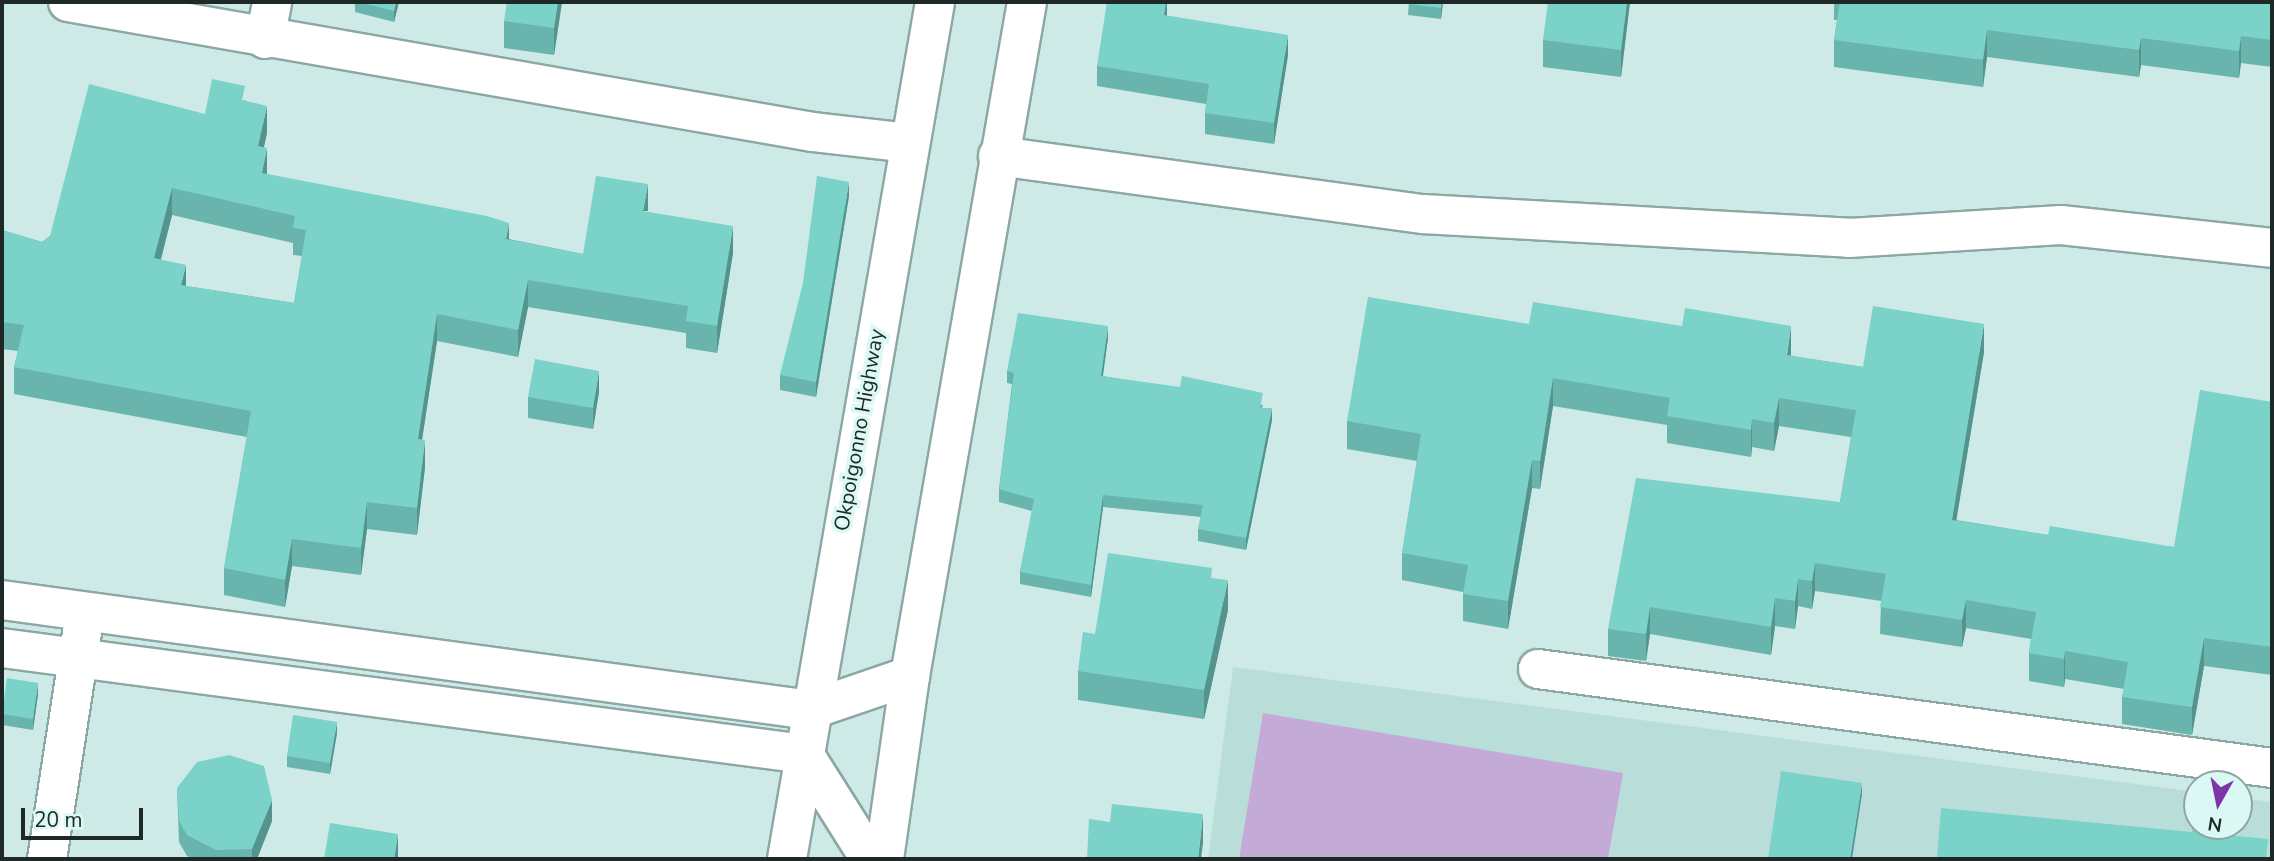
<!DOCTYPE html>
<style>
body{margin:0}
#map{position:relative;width:2274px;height:861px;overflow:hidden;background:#ceeae7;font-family:"Nunito Sans",sans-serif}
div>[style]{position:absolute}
.built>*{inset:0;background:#b9deda}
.green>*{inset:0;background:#c4abd7}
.roads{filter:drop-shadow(2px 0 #8da7a4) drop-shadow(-2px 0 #8da7a4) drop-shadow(0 2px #8da7a4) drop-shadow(0 -2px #8da7a4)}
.minor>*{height:38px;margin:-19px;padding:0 19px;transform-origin:19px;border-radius:19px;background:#fff}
.wall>*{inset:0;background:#69b5ad}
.shaded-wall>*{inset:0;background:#55938d}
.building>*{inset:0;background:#7ad2c9}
span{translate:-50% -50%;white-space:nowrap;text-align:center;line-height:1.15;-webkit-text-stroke:7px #dbf8f4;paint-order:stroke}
.street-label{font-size:21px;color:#1e2927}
.frame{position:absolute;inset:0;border:4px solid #1e2927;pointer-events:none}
.north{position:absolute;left:2183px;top:770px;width:70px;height:70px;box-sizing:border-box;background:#dbf8f4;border:2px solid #8fa5a2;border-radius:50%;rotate:189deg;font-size:19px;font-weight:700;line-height:28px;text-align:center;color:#1e2927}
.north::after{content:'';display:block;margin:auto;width:24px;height:32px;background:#7e35a8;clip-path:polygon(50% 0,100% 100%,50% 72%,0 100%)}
.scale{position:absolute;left:21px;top:808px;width:122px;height:32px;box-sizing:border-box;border:4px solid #1e2927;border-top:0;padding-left:9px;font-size:21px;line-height:24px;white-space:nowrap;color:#1e2927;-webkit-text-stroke:5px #dbf8f4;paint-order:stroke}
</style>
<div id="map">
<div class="built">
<div style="clip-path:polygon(1233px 667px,2197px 792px,2197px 826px,2239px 826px,2239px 798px,2272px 802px,2272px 859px,1208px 859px)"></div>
</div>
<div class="green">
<div style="clip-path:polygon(1263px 713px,1623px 773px,1608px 859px,1239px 859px)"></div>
</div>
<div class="roads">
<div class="minor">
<div style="left:68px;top:2px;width:756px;rotate:9.9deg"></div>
<div style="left:813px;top:132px;width:97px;rotate:6.5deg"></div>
<div style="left:265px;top:39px;width:38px;rotate:-79deg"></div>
<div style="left:998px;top:156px;width:429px;rotate:7.8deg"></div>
<div style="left:1423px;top:214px;width:427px;rotate:3.2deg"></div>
<div style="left:1849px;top:238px;width:212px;rotate:-3.5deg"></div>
<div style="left:2061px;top:225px;width:212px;rotate:6.2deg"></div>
<div style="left:2px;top:600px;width:815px;rotate:7.75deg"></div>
<div style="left:810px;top:710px;width:106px;rotate:-18.8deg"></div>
<div style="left:2px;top:648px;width:809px;rotate:7.53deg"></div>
<div style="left:804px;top:754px;width:124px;rotate:57.8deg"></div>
<div style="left:1538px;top:669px;width:741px;rotate:7.68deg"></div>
<div style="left:47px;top:859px;width:229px;rotate:-81.2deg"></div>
<div style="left:787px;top:859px;width:870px;rotate:-80.2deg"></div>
<div style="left:884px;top:859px;width:185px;rotate:-81.9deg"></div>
<div style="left:910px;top:676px;width:684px;rotate:-80.15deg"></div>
</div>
</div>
<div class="wall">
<div style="clip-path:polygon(355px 2px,399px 2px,394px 22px,355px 12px)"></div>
<div style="clip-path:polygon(562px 2px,554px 55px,504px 48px,504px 21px)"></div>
<div style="clip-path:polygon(1167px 2px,1167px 16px,1288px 55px,1274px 144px,1205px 134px,1205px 113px,1206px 104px,1097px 86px,1097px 66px)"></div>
<div style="clip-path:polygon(1409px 2px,1443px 2px,1441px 19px,1408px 15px)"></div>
<div style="clip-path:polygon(1630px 2px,1621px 77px,1543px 67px,1543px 40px)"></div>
<div style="clip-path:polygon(1827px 2px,2272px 2px,2272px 67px,2241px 63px,2239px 78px,2141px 65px,2139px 77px,1987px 57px,1983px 87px,1834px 67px,1834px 40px,1837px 20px,1834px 20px,1834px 3px)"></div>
<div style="clip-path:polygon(evenodd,245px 100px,267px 133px,264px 147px,267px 174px,509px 239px,583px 254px,648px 212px,733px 253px,717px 353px,686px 348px,686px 333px,528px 307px,518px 357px,437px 341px,422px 440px,425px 467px,417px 535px,367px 529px,361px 575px,292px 566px,285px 607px,224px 595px,224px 568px,247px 437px,14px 394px,14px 367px,18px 351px,2px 349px,2px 230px,42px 242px,205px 114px,245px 100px,172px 215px,293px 243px,293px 255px,302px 256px,294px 303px,186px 286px,161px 260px,172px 215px)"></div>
<div style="clip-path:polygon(849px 196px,816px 397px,780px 390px,780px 375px)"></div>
<div style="clip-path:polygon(1529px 324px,1791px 356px,1863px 367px,1984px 352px,1956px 520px,2048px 535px,2174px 547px,2272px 402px,2272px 675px,2204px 666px,2192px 735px,2122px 724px,2122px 697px,2124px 689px,2065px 679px,2064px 687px,2029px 681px,2029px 653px,2031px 639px,1966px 628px,1962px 647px,1880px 634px,1881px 601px,1815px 591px,1812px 609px,1798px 606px,1795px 629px,1775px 626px,1771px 655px,1650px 634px,1646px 661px,1608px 656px,1608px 629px,1840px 502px,1851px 437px,1779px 426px,1774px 451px,1752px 447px,1751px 457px,1667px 443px,1667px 425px,1553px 406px,1540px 489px,1532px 488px,1508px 629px,1463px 621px,1463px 592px,1402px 580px,1402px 553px,1417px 461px,1347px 449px,1347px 421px)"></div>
<div style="clip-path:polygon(1108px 338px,1103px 376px,1263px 405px,1262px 408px,1272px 420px,1246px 550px,1198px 541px,1198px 529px,1201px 517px,1103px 507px,1091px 597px,1020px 584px,1020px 572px,1032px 511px,999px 502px,999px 489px,1012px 384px,1007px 383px,1007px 371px)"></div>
<div style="clip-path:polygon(599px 392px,593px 429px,528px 418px,528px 397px)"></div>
<div style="clip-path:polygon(1212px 578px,1228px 610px,1204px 719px,1078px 700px,1078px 671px,1095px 634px)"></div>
<div style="clip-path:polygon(38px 694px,33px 730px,2px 725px,2px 714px)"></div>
<div style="clip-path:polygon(337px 733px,330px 774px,287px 767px,287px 756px)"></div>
<div style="clip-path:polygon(177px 788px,272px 821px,257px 859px,194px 859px,187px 856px,179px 842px)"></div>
</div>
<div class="shaded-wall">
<div style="clip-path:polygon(396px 2px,399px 2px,394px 22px,394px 11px)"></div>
<div style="clip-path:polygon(558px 2px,562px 2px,554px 55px,554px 28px)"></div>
<div style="clip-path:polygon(1166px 2px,1167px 2px,1167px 16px,1164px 15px)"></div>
<div style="clip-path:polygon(1442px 2px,1443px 2px,1441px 19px,1441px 8px)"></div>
<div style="clip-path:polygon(1627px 2px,1630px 2px,1621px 77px,1621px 50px)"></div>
<div style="clip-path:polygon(1987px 30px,1987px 57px,1983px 87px,1983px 60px)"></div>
<div style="clip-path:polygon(1288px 35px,1288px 55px,1274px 144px,1274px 123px)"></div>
<div style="clip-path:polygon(2241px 36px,2241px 63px,2239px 78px,2239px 51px)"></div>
<div style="clip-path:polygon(2141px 38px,2141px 65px,2139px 77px,2139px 50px)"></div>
<div style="clip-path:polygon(267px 106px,267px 133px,258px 173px,258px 146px)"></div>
<div style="clip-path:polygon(267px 148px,267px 175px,262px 173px)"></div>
<div style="clip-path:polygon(849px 182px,849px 196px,816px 397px,816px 382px)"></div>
<div style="clip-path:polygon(648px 184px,648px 211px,643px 211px)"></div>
<div style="clip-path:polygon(172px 188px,172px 215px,154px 285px,154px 258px)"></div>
<div style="clip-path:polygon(509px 223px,509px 250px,506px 239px)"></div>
<div style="clip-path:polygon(733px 226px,733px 253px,717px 353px,717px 326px)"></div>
<div style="clip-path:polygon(186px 265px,186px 292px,181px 285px)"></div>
<div style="clip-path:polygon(528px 280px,528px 307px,518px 357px,518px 330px)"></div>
<div style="clip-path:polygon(437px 314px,437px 341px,418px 466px,418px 439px)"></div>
<div style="clip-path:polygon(1984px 324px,1984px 352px,1952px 547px,1952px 520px)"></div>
<div style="clip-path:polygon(1108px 326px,1108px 338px,1101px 388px,1101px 376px)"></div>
<div style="clip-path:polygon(1791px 326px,1791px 354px,1787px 383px,1787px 355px)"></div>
<div style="clip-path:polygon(599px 371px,599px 392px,593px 429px,593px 408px)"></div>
<div style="clip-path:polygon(1553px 378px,1553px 406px,1540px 489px,1540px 461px)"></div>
<div style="clip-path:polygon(1779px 398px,1779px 426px,1774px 451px,1774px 423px)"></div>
<div style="clip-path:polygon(1272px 408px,1272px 420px,1246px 550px,1246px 538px)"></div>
<div style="clip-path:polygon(1752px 419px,1752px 447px,1751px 457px,1751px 430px)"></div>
<div style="clip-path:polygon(425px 440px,425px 467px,417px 535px,417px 508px)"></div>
<div style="clip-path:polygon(1532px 460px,1532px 488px,1508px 629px,1508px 601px)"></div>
<div style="clip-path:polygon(1103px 495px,1103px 507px,1091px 597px,1091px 585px)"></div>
<div style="clip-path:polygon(367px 502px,367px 529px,361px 575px,361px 548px)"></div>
<div style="clip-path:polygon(292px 539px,292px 566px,285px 607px,285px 580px)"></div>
<div style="clip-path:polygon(1815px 563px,1815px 591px,1812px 609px,1812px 581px)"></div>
<div style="clip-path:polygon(1798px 579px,1798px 606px,1795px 629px,1795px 601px)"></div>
<div style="clip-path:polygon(1228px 580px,1228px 610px,1204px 719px,1204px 690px)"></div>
<div style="clip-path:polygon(1775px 598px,1775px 626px,1771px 655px,1771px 627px)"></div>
<div style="clip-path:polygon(1966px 600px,1966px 628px,1962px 647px,1962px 620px)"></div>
<div style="clip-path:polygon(1650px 607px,1650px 634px,1646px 661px,1646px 634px)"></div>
<div style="clip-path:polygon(2204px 638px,2204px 666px,2192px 735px,2192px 707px)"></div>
<div style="clip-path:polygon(2065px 651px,2065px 679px,2064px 687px,2064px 659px)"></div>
<div style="clip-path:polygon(38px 683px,38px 694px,33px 730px,33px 719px)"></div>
<div style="clip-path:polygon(337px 722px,337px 733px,330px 774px,330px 763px)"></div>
<div style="clip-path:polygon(1862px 783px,1862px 794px,1852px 859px,1850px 859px)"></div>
<div style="clip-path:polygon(272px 800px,272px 821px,257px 859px,252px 859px,252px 849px)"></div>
<div style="clip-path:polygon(1203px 814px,1203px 843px,1201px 859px,1198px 859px)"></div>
<div style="clip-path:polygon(398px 834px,398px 859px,394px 859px)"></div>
</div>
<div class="building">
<div style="clip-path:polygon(358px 2px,396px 2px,394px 11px)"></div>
<div style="clip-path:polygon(507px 2px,558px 2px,554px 28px,504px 21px)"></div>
<div style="clip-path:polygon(1107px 2px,1166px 2px,1164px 15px,1288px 35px,1274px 123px,1205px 113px,1209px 84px,1097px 66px)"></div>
<div style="clip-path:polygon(1409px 2px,1442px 2px,1441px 8px,1408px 4px)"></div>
<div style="clip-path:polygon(1548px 2px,1627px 2px,1621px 50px,1543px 40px)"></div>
<div style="clip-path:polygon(1840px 2px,2272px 2px,2272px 40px,2241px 36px,2239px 51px,2141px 38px,2139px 50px,1987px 30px,1983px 60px,1834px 40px)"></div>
<div style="clip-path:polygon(evenodd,212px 79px,245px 86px,242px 100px,267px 106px,258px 146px,267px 148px,262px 173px,487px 216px,509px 223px,506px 239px,583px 254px,596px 176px,648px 184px,643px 211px,733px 226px,717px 326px,686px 321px,688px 306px,528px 280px,518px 330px,437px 314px,418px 439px,425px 440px,417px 508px,367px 502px,361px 548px,292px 539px,285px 580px,224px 568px,251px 411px,14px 367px,24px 325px,2px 322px,2px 230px,42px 242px,50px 236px,89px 84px,205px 114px,212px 79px,172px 188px,295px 216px,293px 228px,306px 230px,294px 303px,181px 285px,186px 265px,154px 258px,172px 188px)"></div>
<div style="clip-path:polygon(817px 176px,849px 182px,816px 382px,780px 375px,803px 283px)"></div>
<div style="clip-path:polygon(1368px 297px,1529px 324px,1533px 302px,1682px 326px,1685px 308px,1791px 326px,1787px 355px,1863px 367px,1873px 306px,1984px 324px,1952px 520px,2048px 535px,2050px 526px,2174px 547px,2200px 390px,2272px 402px,2272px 647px,2204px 638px,2192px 707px,2122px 697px,2128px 662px,2065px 651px,2064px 659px,2029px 653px,2036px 612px,1966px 600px,1962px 620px,1880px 607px,1886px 574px,1815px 563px,1812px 581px,1798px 579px,1795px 601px,1775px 598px,1771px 627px,1650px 607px,1646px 634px,1608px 629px,1636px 478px,1840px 502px,1856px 410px,1779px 398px,1774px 423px,1752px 419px,1751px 430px,1667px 416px,1670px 398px,1553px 378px,1540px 461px,1532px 460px,1508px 601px,1463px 594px,1468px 565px,1402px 553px,1421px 434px,1347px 421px)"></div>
<div style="clip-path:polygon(1018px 313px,1108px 326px,1101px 376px,1180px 387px,1182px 376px,1263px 393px,1260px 408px,1272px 408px,1246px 538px,1198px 529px,1203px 505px,1103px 495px,1091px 585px,1020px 572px,1034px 499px,999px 489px,1014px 373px,1007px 371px)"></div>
<div style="clip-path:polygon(535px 359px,599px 371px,593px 408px,528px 397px)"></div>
<div style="clip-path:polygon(1108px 553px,1212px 568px,1211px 578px,1228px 580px,1204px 690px,1078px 671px,1083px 632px,1095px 634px)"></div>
<div style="clip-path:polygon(7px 678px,38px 683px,33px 719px,2px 714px)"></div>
<div style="clip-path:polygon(293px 715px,337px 722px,330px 763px,287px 756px)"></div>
<div style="clip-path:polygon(229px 755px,264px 766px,272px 800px,252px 849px,216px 850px,187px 835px,179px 821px,177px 788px,197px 762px)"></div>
<div style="clip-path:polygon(1781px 771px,1862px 783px,1850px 859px,1768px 859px)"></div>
<div style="clip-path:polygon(2197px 799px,2197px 826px,2226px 826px,2225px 835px,2268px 839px,2266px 859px,1937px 859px,1941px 808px,2192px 832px)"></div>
<div style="clip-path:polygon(1112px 804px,1203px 814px,1198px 859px,1087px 859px,1089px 819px,1110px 822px)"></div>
<div style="clip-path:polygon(330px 823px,398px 834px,394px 859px,324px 859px)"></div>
</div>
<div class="street-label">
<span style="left:859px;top:430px;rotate:-80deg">Okpoigonno Highway</span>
</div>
<div class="frame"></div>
<div class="north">N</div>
<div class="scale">20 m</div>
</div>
